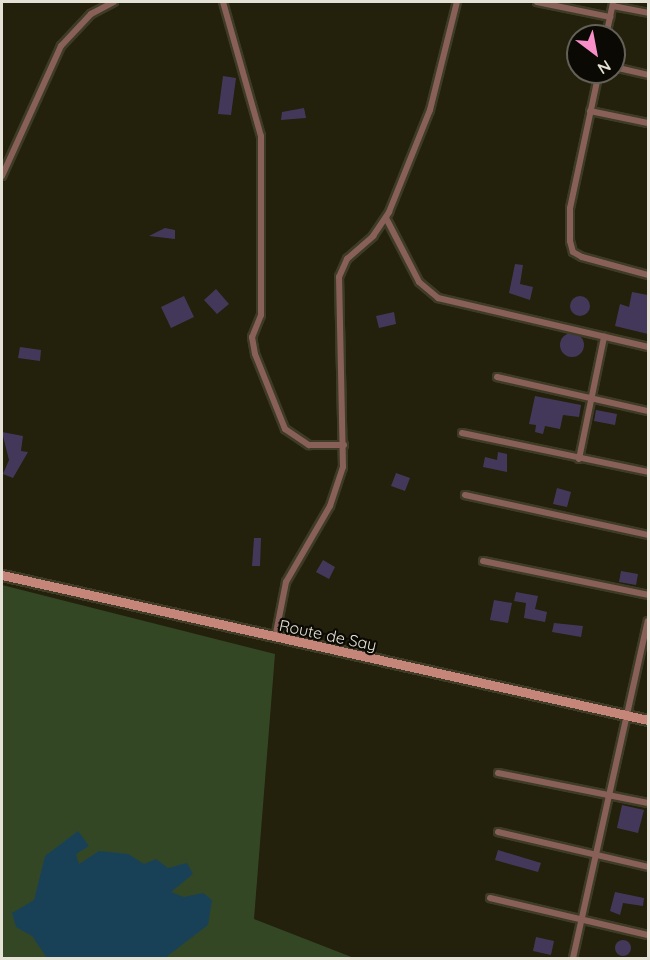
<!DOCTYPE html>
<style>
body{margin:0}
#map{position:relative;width:650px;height:960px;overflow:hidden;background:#23200b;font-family:Quicksand,sans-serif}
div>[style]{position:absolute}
.green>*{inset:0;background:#344725}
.water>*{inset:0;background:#184158}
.building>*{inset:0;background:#44385a}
.round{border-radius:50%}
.roads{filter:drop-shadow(2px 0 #3e3b27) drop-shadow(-2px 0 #3e3b27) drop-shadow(0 2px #3e3b27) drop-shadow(0 -2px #3e3b27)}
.minor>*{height:6px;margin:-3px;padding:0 3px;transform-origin:3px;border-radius:3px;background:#886058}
.secondary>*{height:9px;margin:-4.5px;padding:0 4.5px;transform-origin:4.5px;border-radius:4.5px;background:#c58578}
span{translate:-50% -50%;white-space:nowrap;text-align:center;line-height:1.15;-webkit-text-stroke:4.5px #0b0903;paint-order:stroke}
.street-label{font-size:16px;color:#e4e2d5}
.frame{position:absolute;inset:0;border:3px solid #e4e2d5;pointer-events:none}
.north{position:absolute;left:566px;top:24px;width:60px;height:60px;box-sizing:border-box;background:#0b0903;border:2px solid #626057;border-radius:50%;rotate:148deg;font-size:16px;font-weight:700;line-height:24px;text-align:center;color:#e4e2d5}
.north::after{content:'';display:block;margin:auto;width:21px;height:27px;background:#f98fc9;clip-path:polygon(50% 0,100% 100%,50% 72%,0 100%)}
</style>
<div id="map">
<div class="green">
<div style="clip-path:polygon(2px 585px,275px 654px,254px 919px,354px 958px,2px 958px)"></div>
</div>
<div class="water">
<div style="clip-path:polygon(78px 831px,89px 846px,76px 854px,79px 864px,99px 851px,128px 854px,144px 864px,156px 859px,168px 868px,187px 863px,193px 874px,171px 892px,184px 897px,203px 893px,212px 900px,208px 925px,165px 958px,47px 958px,32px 936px,16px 927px,12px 913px,34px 900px,45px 856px)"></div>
</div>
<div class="building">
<div style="clip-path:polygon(223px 76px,236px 78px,231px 115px,218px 114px)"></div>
<div style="clip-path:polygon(304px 108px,306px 118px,281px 120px,282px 112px)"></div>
<div style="clip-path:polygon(165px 228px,175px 230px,175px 239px,149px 236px)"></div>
<div style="clip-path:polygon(515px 264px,523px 265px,520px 284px,533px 287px,530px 300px,509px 293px)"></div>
<div style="clip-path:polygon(216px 289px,229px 304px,217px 314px,204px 300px)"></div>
<div style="clip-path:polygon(632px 292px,648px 295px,648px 334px,615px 326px,620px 304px,629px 307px)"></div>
<div class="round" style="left:570px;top:296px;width:20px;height:20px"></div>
<div style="clip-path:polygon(184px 296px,194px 317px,171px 328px,161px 307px)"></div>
<div style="clip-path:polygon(394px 312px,396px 324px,379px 328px,376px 316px)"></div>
<div class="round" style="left:560px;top:333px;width:24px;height:24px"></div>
<div style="clip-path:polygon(20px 347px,41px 350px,40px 361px,18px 358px)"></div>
<div style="clip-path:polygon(535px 396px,581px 405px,579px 417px,563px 415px,560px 429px,545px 426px,543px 434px,535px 432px,536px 425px,529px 424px)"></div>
<div style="clip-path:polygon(596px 410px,617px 414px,615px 425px,594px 421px)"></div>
<div style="clip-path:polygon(2px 432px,23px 436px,21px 451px,28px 452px,13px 478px,3px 474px,9px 460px)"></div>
<div style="clip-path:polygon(498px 452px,507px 454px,507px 472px,483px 467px,485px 457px,497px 460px)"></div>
<div style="clip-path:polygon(396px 473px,410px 478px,405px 491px,391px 486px)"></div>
<div style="clip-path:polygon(557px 488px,571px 492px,567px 507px,553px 504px)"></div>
<div style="clip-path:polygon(254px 538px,261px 538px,260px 566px,252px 566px)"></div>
<div style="clip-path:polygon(323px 560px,335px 567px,329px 579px,316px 572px)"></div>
<div style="clip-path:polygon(621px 571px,638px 574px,636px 585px,619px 582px)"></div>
<div style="clip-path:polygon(516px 592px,538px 596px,535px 609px,547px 612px,545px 622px,524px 618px,526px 603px,514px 601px)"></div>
<div style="clip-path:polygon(494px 600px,512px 603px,508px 623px,490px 620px)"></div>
<div style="clip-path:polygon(554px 623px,583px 626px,581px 637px,552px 632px)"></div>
<div style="clip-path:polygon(622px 805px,644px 810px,638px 833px,617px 828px)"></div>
<div style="clip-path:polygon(498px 850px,541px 863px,538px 872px,495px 860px)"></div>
<div style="clip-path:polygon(615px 892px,644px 898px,643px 906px,623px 903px,620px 915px,610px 911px)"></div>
<div style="clip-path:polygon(536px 937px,554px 941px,551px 955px,533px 951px)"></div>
<div class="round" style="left:615px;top:940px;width:16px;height:16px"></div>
</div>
<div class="roads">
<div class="minor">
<div style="left:223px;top:2px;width:139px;rotate:74.2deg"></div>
<div style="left:261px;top:136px;width:179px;rotate:90deg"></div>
<div style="left:261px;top:315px;width:24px;rotate:112deg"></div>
<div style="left:252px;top:337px;width:17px;rotate:80deg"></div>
<div style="left:255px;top:354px;width:81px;rotate:68.2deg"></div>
<div style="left:285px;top:429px;width:29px;rotate:34deg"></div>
<div style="left:309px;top:445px;width:35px"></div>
<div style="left:537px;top:2px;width:75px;rotate:11.6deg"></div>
<div style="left:613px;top:6px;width:36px;rotate:11deg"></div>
<div style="left:606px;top:36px;width:33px;rotate:-78deg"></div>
<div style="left:614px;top:67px;width:35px;rotate:13deg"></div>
<div style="left:599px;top:72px;width:139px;rotate:102deg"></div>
<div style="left:570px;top:208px;width:33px;rotate:90deg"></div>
<div style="left:570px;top:241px;width:11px;rotate:75deg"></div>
<div style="left:573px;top:252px;width:10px;rotate:29deg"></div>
<div style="left:582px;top:257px;width:68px;rotate:15.3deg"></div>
<div style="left:590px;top:111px;width:59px;rotate:11.7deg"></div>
<div style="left:2px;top:176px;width:143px;rotate:-65.6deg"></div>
<div style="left:61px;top:46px;width:44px;rotate:-46.8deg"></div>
<div style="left:91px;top:14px;width:26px;rotate:-28deg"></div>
<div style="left:386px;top:218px;width:72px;rotate:62.7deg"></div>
<div style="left:419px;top:282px;width:25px;rotate:40deg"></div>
<div style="left:438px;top:298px;width:216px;rotate:13.1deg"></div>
<div style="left:497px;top:377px;width:155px;rotate:12.7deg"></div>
<div style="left:462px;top:433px;width:190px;rotate:11.8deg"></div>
<div style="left:579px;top:459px;width:125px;rotate:-78.4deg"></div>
<div style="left:465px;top:495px;width:187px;rotate:12.3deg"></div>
<div style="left:483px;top:561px;width:168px;rotate:11.6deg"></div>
<div style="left:275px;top:638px;width:57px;rotate:-78.9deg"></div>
<div style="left:286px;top:582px;width:88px;rotate:-59.9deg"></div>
<div style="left:330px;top:506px;width:41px;rotate:-71.6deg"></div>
<div style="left:343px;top:467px;width:190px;rotate:-91.2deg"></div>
<div style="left:339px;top:277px;width:20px;rotate:-66deg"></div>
<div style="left:347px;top:259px;width:35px;rotate:-41deg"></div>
<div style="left:373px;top:236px;width:29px;rotate:-56deg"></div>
<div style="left:389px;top:212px;width:110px;rotate:-68.1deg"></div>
<div style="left:430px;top:110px;width:111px;rotate:-76deg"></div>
<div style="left:498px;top:773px;width:153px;rotate:11.3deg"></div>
<div style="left:498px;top:832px;width:154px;rotate:13.1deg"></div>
<div style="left:490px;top:898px;width:162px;rotate:13.2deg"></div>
<div style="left:573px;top:958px;width:345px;rotate:-77.5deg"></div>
</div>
<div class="secondary">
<div style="left:2px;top:575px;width:662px;rotate:12.65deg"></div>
</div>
</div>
<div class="street-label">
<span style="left:328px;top:635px;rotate:12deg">Route de Say</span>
</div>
<div class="frame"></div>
<div class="north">N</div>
</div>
